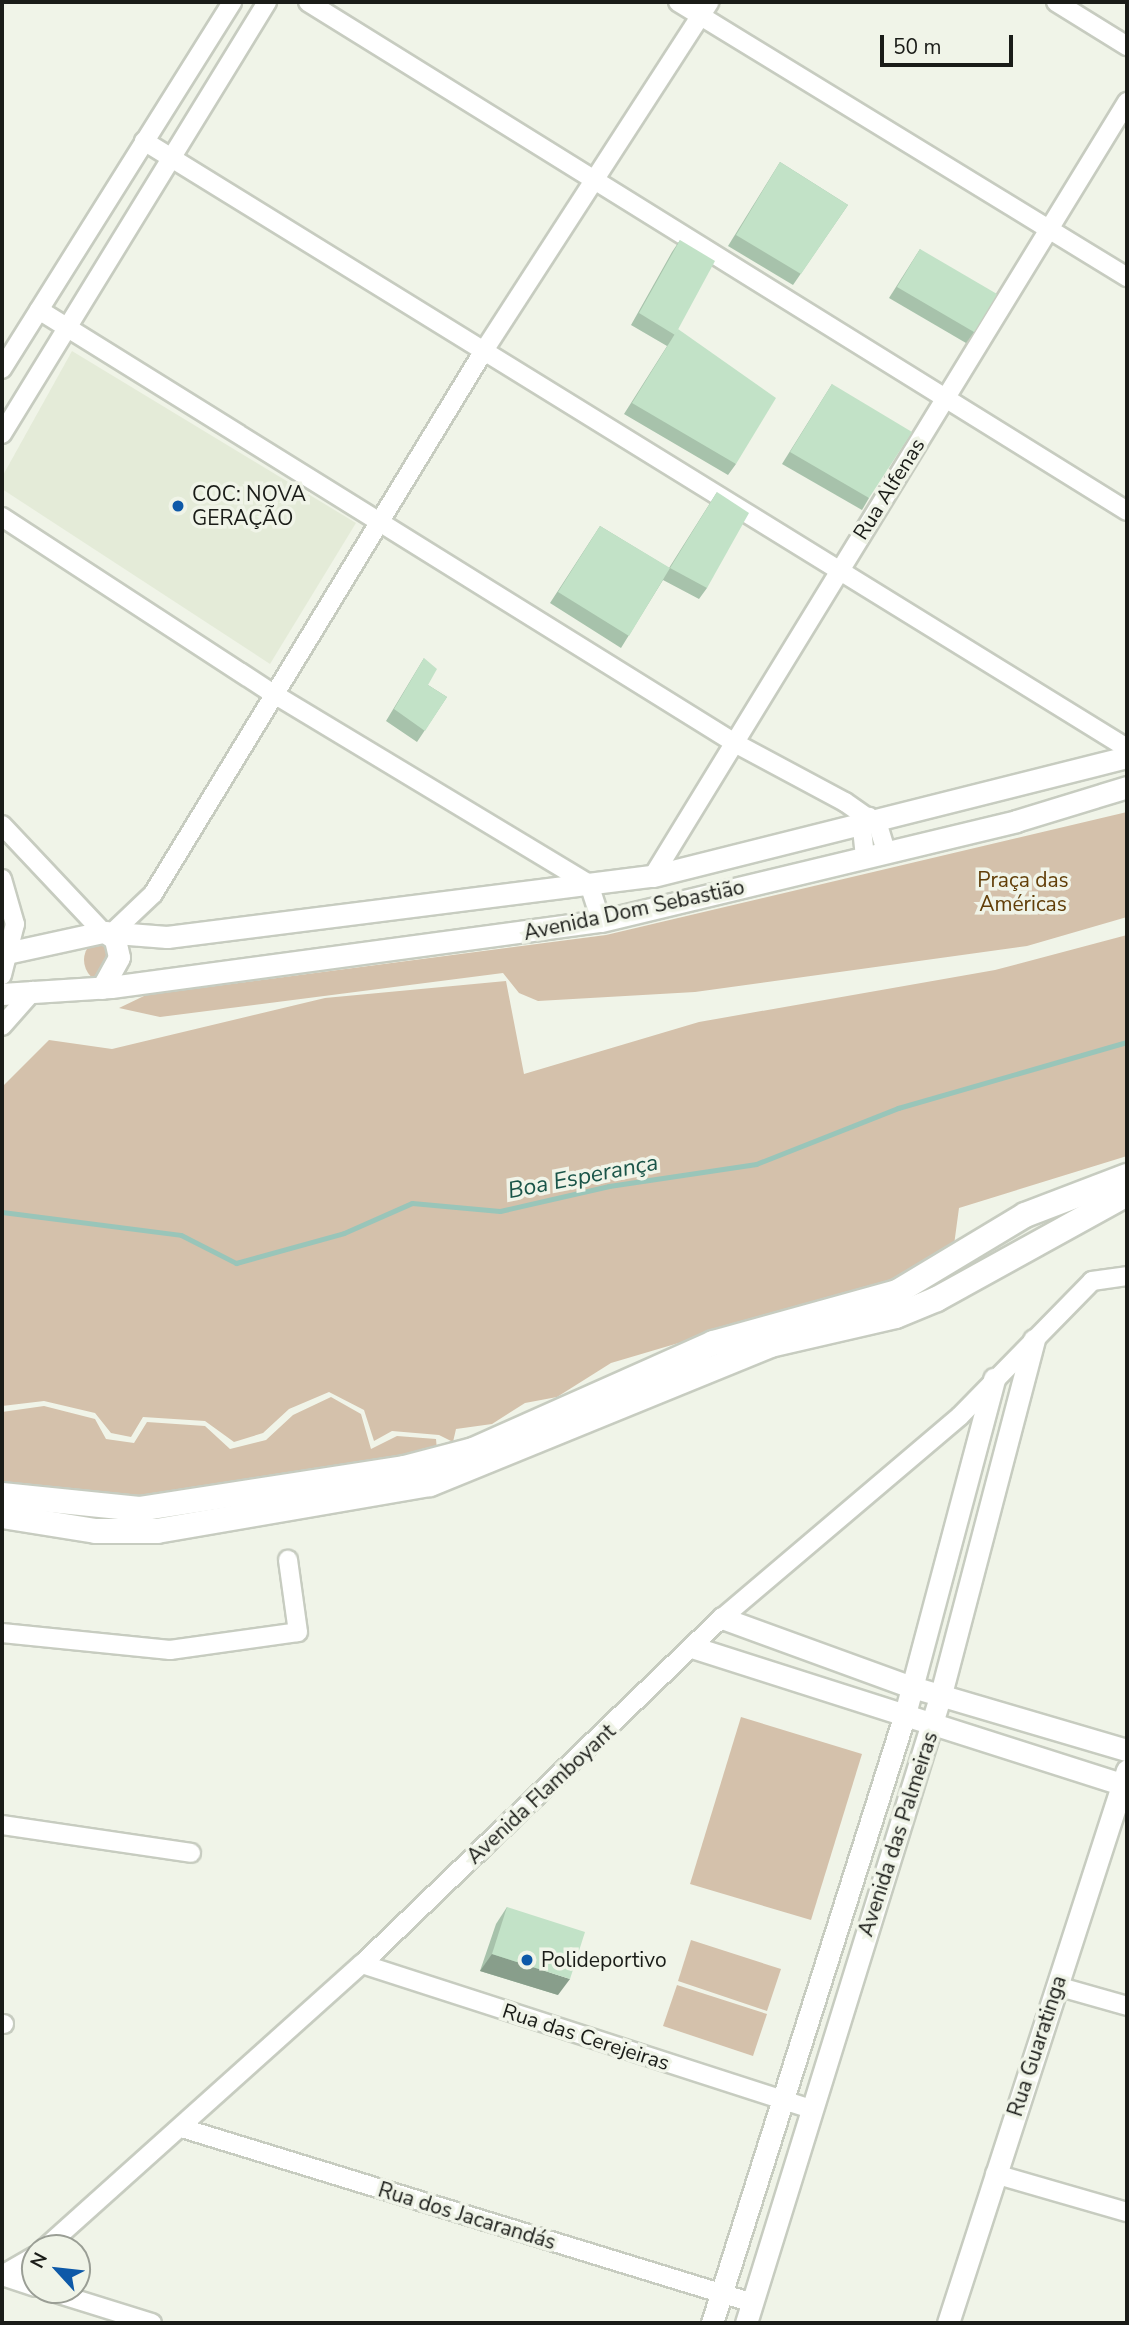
<!DOCTYPE html>
<meta charset="utf-8">
<style>
body{margin:0}
#map{position:relative;width:1129px;height:2325px;overflow:hidden;background:#f0f4e8;font-family:"Nunito Sans",sans-serif}
div>[style]{position:absolute}
.built>*{inset:0;background:#e4ebd8}
.green>*{inset:0;background:#d4c1ab}
.round{border-radius:50%}
.stream>*{height:5px;margin:-2.5px;padding:0 2.5px;transform-origin:2.5px;border-radius:2.5px;background:#99c5b9}
.roads{filter:drop-shadow(2px 0 #c7ccc0) drop-shadow(-2px 0 #c7ccc0) drop-shadow(0 2px #c7ccc0) drop-shadow(0 -2px #c7ccc0)}
.minor>*{height:18px;margin:-9px;padding:0 9px;transform-origin:9px;border-radius:9px;background:#fff}
.tertiary>*{height:21px;margin:-10.5px;padding:0 10.5px;transform-origin:10.5px;border-radius:10.5px;background:#fff}
.secondary>*{height:24px;margin:-12px;padding:0 12px;transform-origin:12px;border-radius:12px;background:#fff}
.wall>*{inset:0;background:#a7c2ab}
.shaded-wall>*{inset:0;background:#889e8b}
.building>*{inset:0;background:#c2e2c7}
.dots>*{width:19px;height:19px;translate:-50% -50%;box-sizing:border-box;border:4px solid #f0f4e8;border-radius:50%}
span{translate:-50% -50%;white-space:nowrap;text-align:center;line-height:1.15;-webkit-text-stroke:7px #f0f4e8;paint-order:stroke}
.street-label{font-size:21px;color:#1a1c18}
.poi-label{font-size:21px;color:#1a1c18}
.left{translate:0 -50%;text-align:left}
.park-label{font-size:21px;color:#613e08}
.water-label{font-size:23px;color:#195448;font-style:italic}
.frame{position:absolute;inset:0;border:4px solid #1a1c18;pointer-events:none}
.north{position:absolute;left:21px;top:2234px;width:70px;height:70px;box-sizing:border-box;background:#f0f4e8;border:2px solid #9a9e95;border-radius:50%;rotate:297deg;font-size:19px;font-weight:700;line-height:28px;text-align:center;color:#1a1c18}
.north::after{content:'';display:block;margin:auto;width:24px;height:32px;background:#0e59a8;clip-path:polygon(50% 0,100% 100%,50% 72%,0 100%)}
.scale{position:absolute;left:880px;top:35px;width:133px;height:32px;box-sizing:border-box;border:4px solid #1a1c18;border-top:0;padding-left:9px;font-size:21px;line-height:24px;white-space:nowrap;color:#1a1c18;-webkit-text-stroke:5px #f0f4e8;paint-order:stroke}
</style>
<div id="map">
<div class="built">
<div style="clip-path:polygon(72px 351px,356px 523px,270px 664px,2px 489px,2px 477px)"></div>
</div>
<div class="green">
<div style="clip-path:polygon(1127px 812px,1127px 917px,1027px 946px,695px 992px,538px 1001px,519px 993px,503px 973px,160px 1017px,119px 1008px,146px 995px,606px 935px)"></div>
<div style="clip-path:polygon(1127px 935px,1127px 1156px,959px 1208px,954px 1245px,908px 1275px,611px 1363px,557px 1397px,525px 1403px,492px 1424px,456px 1429px,453px 1442px,439px 1435px,392px 1431px,374px 1441px,364px 1410px,329px 1392px,289px 1409px,263px 1433px,234px 1442px,205px 1421px,143px 1417px,131px 1437px,111px 1433px,95px 1413px,44px 1401px,2px 1406px,2px 1087px,49px 1040px,112px 1049px,325px 998px,506px 981px,524px 1074px,699px 1022px,995px 970px)"></div>
<div class="round" style="left:84px;top:937px;width:46px;height:46px"></div>
<div style="clip-path:polygon(331px 1397px,361px 1414px,371px 1449px,397px 1436px,436px 1439px,437px 1450px,139px 1502px,2px 1487px,2px 1412px,44px 1406px,95px 1419px,106px 1439px,134px 1443px,147px 1422px,205px 1426px,230px 1449px,266px 1440px,293px 1415px)"></div>
<div style="clip-path:polygon(741px 1717px,862px 1754px,811px 1920px,690px 1884px)"></div>
<div style="clip-path:polygon(691px 1940px,781px 1969px,767px 2011px,678px 1981px)"></div>
<div style="clip-path:polygon(677px 1985px,767px 2014px,753px 2056px,663px 2026px)"></div>
</div>
<div class="stream">
<div style="left:2px;top:1212px;width:180px;rotate:7.3deg"></div>
<div style="left:181px;top:1235px;width:62px;rotate:27deg"></div>
<div style="left:236px;top:1263px;width:112px;rotate:-15.5deg"></div>
<div style="left:344px;top:1233px;width:74px;rotate:-23.8deg"></div>
<div style="left:412px;top:1203px;width:88px;rotate:5.2deg"></div>
<div style="left:500px;top:1211px;width:112px;rotate:-12.9deg"></div>
<div style="left:609px;top:1186px;width:149px;rotate:-8.5deg"></div>
<div style="left:756px;top:1164px;width:153px;rotate:-21.5deg"></div>
<div style="left:898px;top:1108px;width:238px;rotate:-16.1deg"></div>
</div>
<div class="roads">
<div class="minor">
<div style="left:308px;top:2px;width:964px;rotate:31.86deg"></div>
<div style="left:678px;top:2px;width:527px;rotate:31.49deg"></div>
<div style="left:1056px;top:2px;width:84px;rotate:31.8deg"></div>
<div style="left:144px;top:141px;width:1155px;rotate:31.7deg"></div>
<div style="left:39px;top:310px;width:817px;rotate:31.9deg"></div>
<div style="left:733px;top:742px;width:127px;rotate:28.2deg"></div>
<div style="left:845px;top:802px;width:40px;rotate:34.9deg"></div>
<div style="left:878px;top:825px;width:28px;rotate:73deg"></div>
<div style="left:2px;top:369px;width:433px;rotate:-57.9deg"></div>
<div style="left:2px;top:434px;width:507px;rotate:-58.47deg"></div>
<div style="left:2px;top:517px;width:325px;rotate:33.1deg"></div>
<div style="left:274px;top:694px;width:368px;rotate:31.1deg"></div>
<div style="left:589px;top:884px;width:39px;rotate:72deg"></div>
<div style="left:2px;top:825px;width:147px;rotate:46.7deg"></div>
<div style="left:865px;top:857px;width:27px;rotate:-96deg"></div>
<div style="left:862px;top:830px;width:15px;rotate:-62deg"></div>
<div style="left:653px;top:876px;width:908px;rotate:-58.52deg"></div>
<div style="left:2px;top:879px;width:47px;rotate:73.9deg"></div>
<div style="left:15px;top:924px;width:53px;rotate:104.3deg"></div>
<div style="left:113px;top:932px;width:55px;rotate:-43.5deg"></div>
<div style="left:153px;top:894px;width:635px;rotate:-58.66deg"></div>
<div style="left:483px;top:352px;width:417px;rotate:-57.1deg"></div>
<div style="left:2px;top:1026px;width:47px;rotate:-48.5deg"></div>
<div style="left:2px;top:1633px;width:169px;rotate:5.8deg"></div>
<div style="left:170px;top:1650px;width:129px;rotate:-8deg"></div>
<div style="left:298px;top:1632px;width:73px;rotate:-97.9deg"></div>
<div style="left:2px;top:1825px;width:191px;rotate:8.4deg"></div>
<div style="left:362px;top:1964px;width:471px;rotate:17.9deg"></div>
<div style="left:1057px;top:1986px;width:73px;rotate:15.9deg"></div>
<div style="left:2px;top:2024px;width:2px"></div>
<div style="left:182px;top:2128px;width:597px;rotate:17.04deg"></div>
<div style="left:995px;top:2174px;width:137px;rotate:16.1deg"></div>
<div style="left:45px;top:2248px;width:426px;rotate:-41.9deg"></div>
<div style="left:362px;top:1964px;width:499px;rotate:-43.9deg"></div>
<div style="left:722px;top:1618px;width:312px;rotate:-40.3deg"></div>
<div style="left:960px;top:1416px;width:189px;rotate:-45.6deg"></div>
<div style="left:1092px;top:1281px;width:35px;rotate:-8deg"></div>
<div style="left:2px;top:2275px;width:38px;rotate:-30deg"></div>
<div style="left:2px;top:2276px;width:35px;rotate:18deg"></div>
<div style="left:46px;top:2290px;width:111px;rotate:17.3deg"></div>
</div>
<div class="tertiary">
<div style="left:2px;top:954px;width:103px;rotate:-12.3deg"></div>
<div style="left:103px;top:932px;width:64px;rotate:4.5deg"></div>
<div style="left:167px;top:937px;width:490px;rotate:-7.2deg"></div>
<div style="left:653px;top:876px;width:489px;rotate:-14.1deg"></div>
<div style="left:102px;top:988px;width:35px;rotate:-61deg"></div>
<div style="left:119px;top:957px;width:18px;rotate:-103deg"></div>
<div style="left:115px;top:939px;width:12px;rotate:-145deg"></div>
<div style="left:2px;top:994px;width:109px;rotate:-3.7deg"></div>
<div style="left:111px;top:987px;width:494px;rotate:-7.7deg"></div>
<div style="left:601px;top:921px;width:427px;rotate:-13.5deg"></div>
<div style="left:1016px;top:821px;width:116px;rotate:-17deg"></div>
<div style="left:722px;top:1618px;width:199px;rotate:20deg"></div>
<div style="left:909px;top:1686px;width:227px;rotate:16.4deg"></div>
<div style="left:695px;top:1648px;width:454px;rotate:17.7deg"></div>
<div style="left:712px;top:2323px;width:639px;rotate:-72.42deg"></div>
<div style="left:905px;top:1714px;width:347px;rotate:-75.1deg"></div>
<div style="left:746px;top:2323px;width:659px;rotate:-72.78deg"></div>
<div style="left:941px;top:1694px;width:366px;rotate:-75.3deg"></div>
<div style="left:948px;top:2323px;width:581px;rotate:-72.06deg"></div>
</div>
<div class="secondary">
<div style="left:2px;top:1495px;width:138px;rotate:5.8deg"></div>
<div style="left:139px;top:1509px;width:268px;rotate:-8.8deg"></div>
<div style="left:404px;top:1468px;width:71px;rotate:-14.6deg"></div>
<div style="left:473px;top:1450px;width:263px;rotate:-24deg"></div>
<div style="left:713px;top:1343px;width:191px;rotate:-15.5deg"></div>
<div style="left:897px;top:1292px;width:149px;rotate:-31deg"></div>
<div style="left:1025px;top:1215px;width:109px;rotate:-20.9deg"></div>
<div style="left:2px;top:1516px;width:95px;rotate:9.1deg"></div>
<div style="left:96px;top:1531px;width:61px"></div>
<div style="left:157px;top:1531px;width:277px;rotate:-9.8deg"></div>
<div style="left:430px;top:1484px;width:367px;rotate:-22.2deg"></div>
<div style="left:770px;top:1345px;width:129px;rotate:-13deg"></div>
<div style="left:896px;top:1316px;width:44px;rotate:-22.5deg"></div>
<div style="left:937px;top:1299px;width:217px;rotate:-28.9deg"></div>
</div>
</div>
<div class="wall">
<div style="clip-path:polygon(780px 162px,848px 205px,793px 285px,728px 246px)"></div>
<div style="clip-path:polygon(680px 240px,676px 334px,736px 464px,728px 475px,624px 414px,669px 343px,667px 346px,631px 325px,672px 252px)"></div>
<div style="clip-path:polygon(920px 249px,974px 332px,966px 343px,889px 298px)"></div>
<div style="clip-path:polygon(832px 384px,869px 498px,862px 510px,782px 464px)"></div>
<div style="clip-path:polygon(717px 492px,707px 588px,699px 599px,663px 580px,621px 648px,550px 603px,600px 526px,669px 568px)"></div>
<div style="clip-path:polygon(424px 658px,428px 685px,447px 697px,417px 742px,386px 721px)"></div>
<div style="clip-path:polygon(507px 1907px,558px 1995px,480px 1971px,496px 1924px)"></div>
</div>
<div class="shaded-wall">
<div style="clip-path:polygon(492px 1954px,570px 1979px,558px 1995px,480px 1971px)"></div>
</div>
<div class="building">
<div style="clip-path:polygon(780px 162px,848px 205px,801px 274px,736px 235px)"></div>
<div style="clip-path:polygon(680px 240px,715px 261px,675px 335px,639px 313px)"></div>
<div style="clip-path:polygon(920px 249px,997px 294px,974px 332px,897px 287px)"></div>
<div style="clip-path:polygon(678px 329px,776px 398px,736px 464px,632px 403px)"></div>
<div style="clip-path:polygon(832px 384px,912px 432px,869px 498px,790px 452px)"></div>
<div style="clip-path:polygon(717px 492px,749px 513px,707px 588px,670px 568px)"></div>
<div style="clip-path:polygon(600px 526px,670px 568px,629px 636px,558px 592px)"></div>
<div style="clip-path:polygon(424px 658px,437px 669px,428px 685px,447px 697px,425px 731px,394px 709px)"></div>
<div style="clip-path:polygon(507px 1907px,585px 1932px,570px 1979px,492px 1954px)"></div>
</div>
<div class="dots">
<div style="left:178px;top:506px;background:#0e59a8"></div>
<div style="left:527px;top:1960px;background:#0e59a8"></div>
</div>
<div class="street-label">
<span style="left:889px;top:489px;rotate:-58deg">Rua Alfenas</span>
<span style="left:634px;top:910px;rotate:-12deg">Avenida Dom Sebastião</span>
<span style="left:541px;top:1794px;rotate:-43deg">Avenida Flamboyant</span>
<span style="left:898px;top:1834px;rotate:-72deg">Avenida das Palmeiras</span>
<span style="left:586px;top:2037px;rotate:18deg">Rua das Cerejeiras</span>
<span style="left:1037px;top:2046px;rotate:-72deg">Rua Guaratinga</span>
<span style="left:467px;top:2216px;rotate:17deg">Rua dos Jacarandás</span>
</div>
<div class="poi-label">
<span class="left" style="left:192px;top:506px">COC: NOVA<br>GERAÇÃO</span>
<span class="left" style="left:541px;top:1960px">Polideportivo</span>
</div>
<div class="park-label">
<span style="left:1023px;top:892px">Praça das<br>Américas</span>
</div>
<div class="water-label">
<span style="left:583px;top:1177px;rotate:-11deg">Boa Esperança</span>
</div>
<div class="frame"></div>
<div class="north">N</div>
<div class="scale">50 m</div>
</div>
